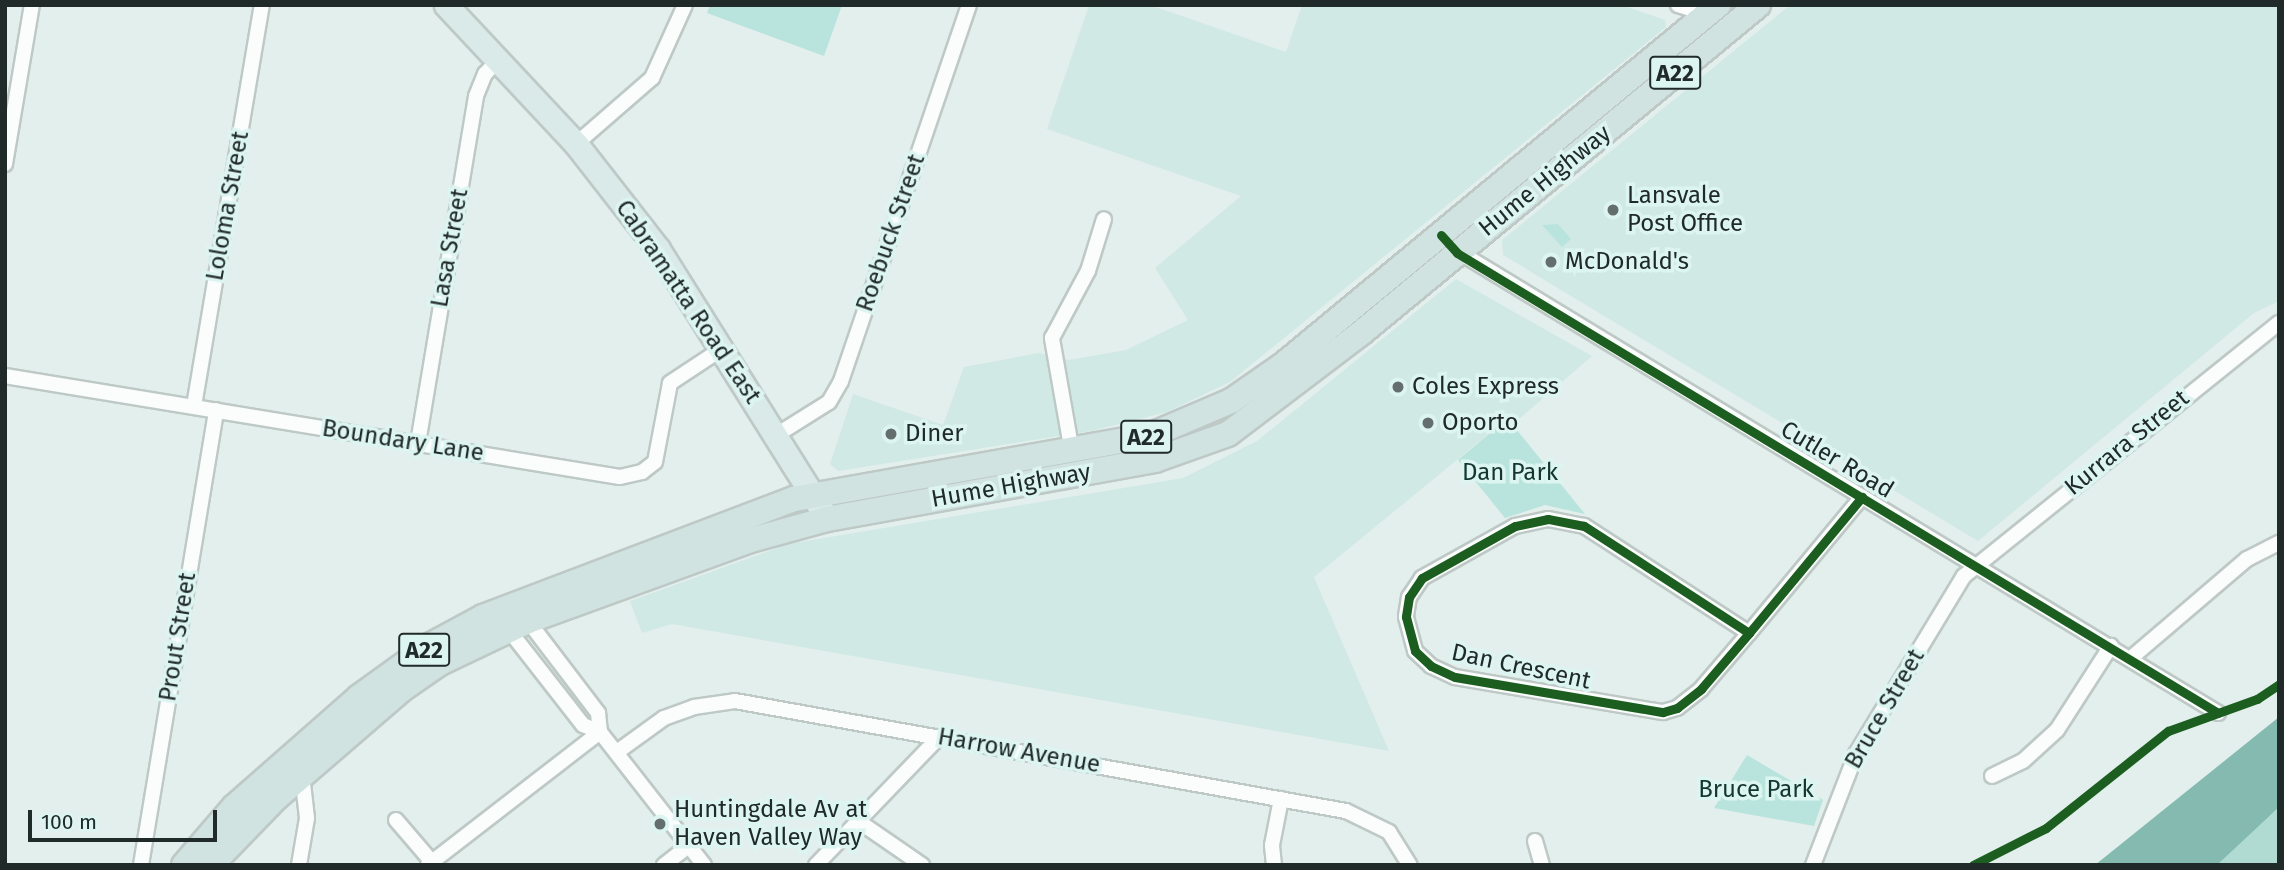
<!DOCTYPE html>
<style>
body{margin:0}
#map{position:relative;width:2284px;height:870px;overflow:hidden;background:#e3efec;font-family:"Fira Sans",sans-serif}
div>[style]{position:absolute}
.built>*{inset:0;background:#d1e9e4}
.green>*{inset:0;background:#b8e4dd}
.forest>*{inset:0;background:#afdbd3}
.water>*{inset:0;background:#85bab1}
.roads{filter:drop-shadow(2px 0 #bec9c6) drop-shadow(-2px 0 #bec9c6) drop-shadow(0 2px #bec9c6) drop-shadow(0 -2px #bec9c6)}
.minor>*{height:14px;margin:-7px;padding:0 7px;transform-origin:7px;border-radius:7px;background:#fbfdfc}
.primary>*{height:23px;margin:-11.5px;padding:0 11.5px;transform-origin:11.5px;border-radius:11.5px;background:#daeae8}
.trunk>*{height:24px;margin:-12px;padding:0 12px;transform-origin:12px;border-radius:12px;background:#d0e3e0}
.cycleway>*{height:9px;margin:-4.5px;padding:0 4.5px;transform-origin:4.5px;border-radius:4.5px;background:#1b5e20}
.dots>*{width:19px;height:19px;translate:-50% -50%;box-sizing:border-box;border:4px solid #ddf5f0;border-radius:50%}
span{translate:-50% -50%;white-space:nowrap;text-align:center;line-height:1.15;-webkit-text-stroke:7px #ddf5f0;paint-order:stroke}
.shield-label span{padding:2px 5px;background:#ddf5f0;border:2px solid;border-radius:5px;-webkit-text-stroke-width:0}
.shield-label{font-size:23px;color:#202a28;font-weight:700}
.street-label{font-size:24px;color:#202a28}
.poi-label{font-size:24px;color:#202a28}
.left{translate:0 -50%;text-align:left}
.park-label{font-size:24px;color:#133631}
.frame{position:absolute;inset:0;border:7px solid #202a28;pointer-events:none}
.scale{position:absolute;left:28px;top:810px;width:189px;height:32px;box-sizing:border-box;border:4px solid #202a28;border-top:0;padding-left:9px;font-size:21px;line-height:24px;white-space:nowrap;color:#202a28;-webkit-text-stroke:5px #ddf5f0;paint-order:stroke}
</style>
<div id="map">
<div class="built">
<div style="clip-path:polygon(1089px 5px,1150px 5px,1286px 52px,1302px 5px,1622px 5px,1665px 20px,1666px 27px,1230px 382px,1167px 412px,1091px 431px,838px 471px,830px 464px,853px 394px,943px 425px,964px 367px,1039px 353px,1069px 360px,1126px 350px,1188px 320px,1155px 268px,1241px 196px,1047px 129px)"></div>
<div style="clip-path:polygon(1790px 5px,2279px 5px,2279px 301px,2254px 313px,1978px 541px,1503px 255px,1502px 240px)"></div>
<div style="clip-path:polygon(1456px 279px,1592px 356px,1512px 425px,1507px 419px,1314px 577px,1389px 751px,672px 624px,642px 633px,630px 601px,788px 544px,1183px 478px,1257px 441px)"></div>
</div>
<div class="green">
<div style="clip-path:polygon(710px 5px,842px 5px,824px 56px,707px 13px)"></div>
<div style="clip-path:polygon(1558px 224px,1571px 239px,1562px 247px,1542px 225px)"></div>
<div style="clip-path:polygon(1507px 419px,1516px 429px,1585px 514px,1545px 505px,1505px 518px,1458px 460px)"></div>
<div style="clip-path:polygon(1747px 755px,1823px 800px,1814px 826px,1714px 808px)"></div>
</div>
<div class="forest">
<div style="clip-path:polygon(2279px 807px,2279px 865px,2217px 865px,2247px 835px)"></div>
</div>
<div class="water">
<div style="clip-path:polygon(2279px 717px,2279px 807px,2217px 865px,2095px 865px)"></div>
</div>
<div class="roads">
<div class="minor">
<div style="left:1678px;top:5px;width:30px;rotate:17deg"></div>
<div style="left:576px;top:144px;width:101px;rotate:-41deg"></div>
<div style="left:652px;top:78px;width:80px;rotate:-65.7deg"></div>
<div style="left:5px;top:164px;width:161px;rotate:-80.4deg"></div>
<div style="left:1454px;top:249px;width:894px;rotate:31.27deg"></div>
<div style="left:5px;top:376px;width:623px;rotate:9.33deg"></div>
<div style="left:620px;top:477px;width:23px;rotate:-13deg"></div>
<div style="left:642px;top:472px;width:16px;rotate:-38deg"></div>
<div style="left:655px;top:462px;width:80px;rotate:-79.2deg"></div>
<div style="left:670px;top:383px;width:64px;rotate:-33.4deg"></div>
<div style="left:194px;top:406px;width:407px;rotate:-80.4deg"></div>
<div style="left:778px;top:434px;width:60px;rotate:-32.1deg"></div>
<div style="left:829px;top:402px;width:24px;rotate:-60deg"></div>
<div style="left:841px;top:381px;width:397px;rotate:-71.2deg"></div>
<div style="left:418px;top:443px;width:352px;rotate:-80.5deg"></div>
<div style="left:476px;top:96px;width:24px;rotate:-68deg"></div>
<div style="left:485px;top:74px;width:19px;rotate:-47deg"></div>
<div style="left:1072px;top:452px;width:116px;rotate:-100deg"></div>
<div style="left:1052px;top:338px;width:76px;rotate:-61.8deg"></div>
<div style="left:1088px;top:271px;width:54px;rotate:-72.9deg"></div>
<div style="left:528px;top:621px;width:116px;rotate:52.7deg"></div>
<div style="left:598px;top:713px;width:19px;rotate:84deg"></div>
<div style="left:508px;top:629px;width:122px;rotate:52deg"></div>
<div style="left:583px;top:725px;width:18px;rotate:22deg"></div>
<div style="left:600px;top:732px;width:169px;rotate:52deg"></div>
<div style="left:1749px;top:633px;width:197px;rotate:-147deg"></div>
<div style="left:1584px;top:526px;width:37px;rotate:-169deg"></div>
<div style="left:1548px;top:519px;width:34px;rotate:168deg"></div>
<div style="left:1515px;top:526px;width:107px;rotate:150.8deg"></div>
<div style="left:1422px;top:578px;width:23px;rotate:124deg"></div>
<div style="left:1409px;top:597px;width:20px;rotate:99deg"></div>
<div style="left:1406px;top:617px;width:35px;rotate:75deg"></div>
<div style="left:1415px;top:651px;width:22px;rotate:43deg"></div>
<div style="left:1431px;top:666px;width:26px;rotate:25deg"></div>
<div style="left:1455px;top:677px;width:211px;rotate:9.6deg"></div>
<div style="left:1663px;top:712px;width:15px;rotate:-16deg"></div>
<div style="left:1677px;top:708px;width:31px;rotate:-38deg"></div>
<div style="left:1701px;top:689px;width:74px;rotate:-49.4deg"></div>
<div style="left:1749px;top:633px;width:177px;rotate:-50.3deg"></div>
<div style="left:2131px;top:658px;width:153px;rotate:-40.5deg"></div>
<div style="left:2247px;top:559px;width:36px;rotate:-27deg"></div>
<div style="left:617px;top:752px;width:58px;rotate:-35.9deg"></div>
<div style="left:664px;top:718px;width:32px;rotate:-20deg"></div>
<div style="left:694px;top:707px;width:41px;rotate:-8.3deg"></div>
<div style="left:735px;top:701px;width:621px;rotate:10.21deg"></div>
<div style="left:1346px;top:811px;width:48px;rotate:26deg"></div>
<div style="left:1389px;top:832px;width:39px;rotate:58deg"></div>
<div style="left:1992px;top:776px;width:34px;rotate:-26deg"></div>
<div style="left:2023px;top:761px;width:46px;rotate:-42.4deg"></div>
<div style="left:2057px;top:730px;width:100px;rotate:-57.3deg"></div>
<div style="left:396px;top:820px;width:55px;rotate:49.4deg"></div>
<div style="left:858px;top:821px;width:78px;rotate:34.5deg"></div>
<div style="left:1535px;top:841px;width:25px;rotate:74deg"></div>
<div style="left:141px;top:865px;width:461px;rotate:-80.6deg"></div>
<div style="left:299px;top:865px;width:48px;rotate:-80.3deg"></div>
<div style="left:307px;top:818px;width:43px;rotate:-96.6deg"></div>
<div style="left:428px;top:865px;width:217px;rotate:-37.7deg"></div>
<div style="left:664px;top:865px;width:31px;rotate:-38deg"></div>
<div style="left:816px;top:865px;width:178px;rotate:-46.1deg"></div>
<div style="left:1274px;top:865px;width:20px;rotate:-96deg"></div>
<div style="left:1272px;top:845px;width:47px;rotate:-78.9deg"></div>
<div style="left:1813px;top:865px;width:119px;rotate:-68.8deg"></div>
<div style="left:1856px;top:754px;width:208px;rotate:-58.8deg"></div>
<div style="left:1964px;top:576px;width:404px;rotate:-38.8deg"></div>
</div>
<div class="primary">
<div style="left:446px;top:5px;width:190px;rotate:46.9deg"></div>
<div style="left:576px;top:144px;width:133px;rotate:52deg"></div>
<div style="left:658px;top:249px;width:308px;rotate:57.9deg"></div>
</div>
<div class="trunk">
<div style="left:184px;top:865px;width:77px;rotate:-49.2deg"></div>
<div style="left:234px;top:807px;width:167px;rotate:-41.3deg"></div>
<div style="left:359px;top:697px;width:89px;rotate:-35.8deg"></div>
<div style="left:431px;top:645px;width:59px;rotate:-28.3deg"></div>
<div style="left:483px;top:617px;width:333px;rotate:-20.8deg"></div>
<div style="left:794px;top:499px;width:361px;rotate:-10.1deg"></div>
<div style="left:1149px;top:436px;width:89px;rotate:-23.1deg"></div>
<div style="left:1231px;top:401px;width:63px;rotate:-34.7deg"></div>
<div style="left:1283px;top:365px;width:565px;rotate:-39.61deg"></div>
<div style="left:211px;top:865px;width:93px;rotate:-45.9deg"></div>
<div style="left:276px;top:798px;width:165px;rotate:-40.8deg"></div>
<div style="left:401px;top:690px;width:47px;rotate:-34.7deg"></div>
<div style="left:440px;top:663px;width:98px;rotate:-25.5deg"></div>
<div style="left:528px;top:621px;width:237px;rotate:-20deg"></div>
<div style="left:751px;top:540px;width:79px;rotate:-15.4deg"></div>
<div style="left:827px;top:519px;width:333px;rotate:-10.2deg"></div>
<div style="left:1155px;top:460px;width:77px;rotate:-19.6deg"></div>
<div style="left:1228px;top:434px;width:167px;rotate:-37.2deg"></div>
<div style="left:1361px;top:333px;width:515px;rotate:-39.56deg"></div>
</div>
</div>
<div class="cycleway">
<div style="left:1441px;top:235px;width:24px;rotate:48deg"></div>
<div style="left:1457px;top:253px;width:889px;rotate:31.15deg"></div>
<div style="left:1749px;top:633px;width:197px;rotate:-147deg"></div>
<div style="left:1584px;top:526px;width:37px;rotate:-169deg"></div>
<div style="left:1548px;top:519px;width:34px;rotate:168deg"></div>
<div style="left:1515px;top:526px;width:107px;rotate:150.8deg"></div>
<div style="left:1422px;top:578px;width:23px;rotate:124deg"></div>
<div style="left:1409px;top:597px;width:20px;rotate:99deg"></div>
<div style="left:1406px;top:617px;width:35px;rotate:75deg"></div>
<div style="left:1415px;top:651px;width:22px;rotate:43deg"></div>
<div style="left:1431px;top:666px;width:26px;rotate:25deg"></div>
<div style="left:1455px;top:677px;width:211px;rotate:9.6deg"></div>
<div style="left:1663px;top:712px;width:15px;rotate:-16deg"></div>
<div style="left:1677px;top:708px;width:31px;rotate:-38deg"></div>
<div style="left:1701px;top:689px;width:74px;rotate:-49.4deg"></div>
<div style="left:1749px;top:633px;width:177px;rotate:-50.3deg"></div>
<div style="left:1973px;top:865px;width:82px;rotate:-26.9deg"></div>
<div style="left:2046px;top:828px;width:156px;rotate:-38.5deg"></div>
<div style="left:2168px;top:731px;width:95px;rotate:-19.8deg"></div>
<div style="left:2257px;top:699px;width:27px;rotate:-34deg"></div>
</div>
<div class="dots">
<div style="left:1613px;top:210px;background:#646f6d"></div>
<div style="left:1551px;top:262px;background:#646f6d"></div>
<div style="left:1398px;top:387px;background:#646f6d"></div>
<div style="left:1428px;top:423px;background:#646f6d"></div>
<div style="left:891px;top:434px;background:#646f6d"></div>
<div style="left:660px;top:824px;background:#646f6d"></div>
</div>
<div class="shield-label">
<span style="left:1675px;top:73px">A22</span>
<span style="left:1146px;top:437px">A22</span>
<span style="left:424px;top:650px">A22</span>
</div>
<div class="street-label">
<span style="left:1545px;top:181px;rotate:-39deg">Hume Highway</span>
<span style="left:228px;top:206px;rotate:-80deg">Loloma Street</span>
<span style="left:891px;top:233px;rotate:-71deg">Roebuck Street</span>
<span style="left:450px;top:248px;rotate:-80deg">Lasa Street</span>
<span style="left:688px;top:302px;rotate:56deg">Cabramatta Road East</span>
<span style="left:403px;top:441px;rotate:9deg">Boundary Lane</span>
<span style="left:2127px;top:443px;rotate:-39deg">Kurrara Street</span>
<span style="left:1837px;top:460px;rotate:31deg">Cutler Road</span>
<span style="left:1011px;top:486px;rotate:-10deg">Hume Highway</span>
<span style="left:178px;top:637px;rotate:-81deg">Prout Street</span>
<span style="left:1521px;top:667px;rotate:12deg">Dan Crescent</span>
<span style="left:1885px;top:709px;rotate:-60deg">Bruce Street</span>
<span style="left:1019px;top:751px;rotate:10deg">Harrow Avenue</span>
</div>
<div class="poi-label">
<span class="left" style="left:1627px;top:210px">Lansvale<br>Post Office</span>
<span class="left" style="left:1565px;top:262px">McDonald's</span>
<span class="left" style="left:1412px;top:387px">Coles Express</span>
<span class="left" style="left:1442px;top:423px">Oporto</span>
<span class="left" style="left:905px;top:434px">Diner</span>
<span class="left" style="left:674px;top:824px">Huntingdale Av at<br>Haven Valley Way</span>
</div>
<div class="park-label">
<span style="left:1510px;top:473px">Dan Park</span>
<span style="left:1756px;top:790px">Bruce Park</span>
</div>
<div class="frame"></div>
<div class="scale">100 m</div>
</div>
